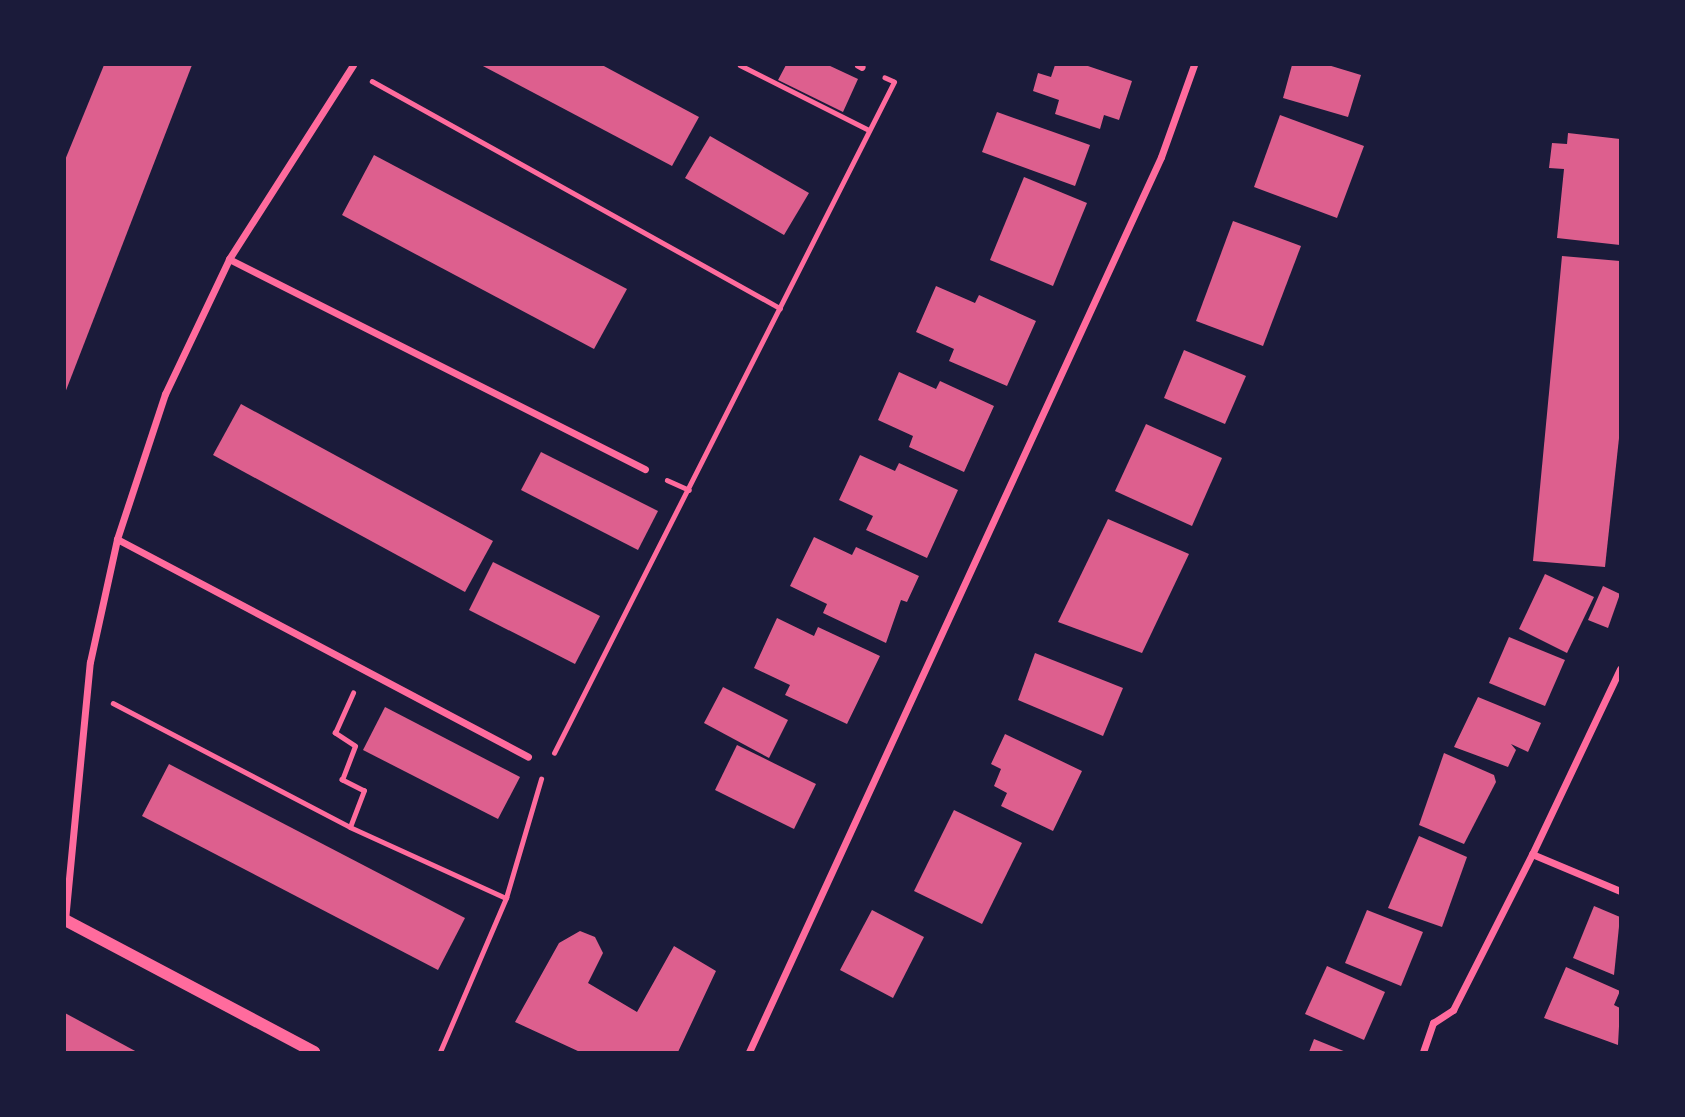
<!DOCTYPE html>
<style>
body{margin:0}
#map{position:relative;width:1685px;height:1117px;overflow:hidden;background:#1b1b3a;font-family:"Asap Condensed",sans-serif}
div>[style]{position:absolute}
.building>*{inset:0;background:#dd5f8e}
.path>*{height:4.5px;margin:-2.25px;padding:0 2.25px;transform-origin:2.25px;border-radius:2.25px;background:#ff6b9d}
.minor>*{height:7px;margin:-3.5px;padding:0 3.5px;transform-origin:3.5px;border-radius:3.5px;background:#ff6b9d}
.tertiary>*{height:12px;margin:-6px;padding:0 6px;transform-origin:6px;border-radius:6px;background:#ff6b9d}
span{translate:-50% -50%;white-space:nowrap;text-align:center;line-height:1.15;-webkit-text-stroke:5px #1b1b3a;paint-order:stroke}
.frame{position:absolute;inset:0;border:66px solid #1b1b3a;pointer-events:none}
</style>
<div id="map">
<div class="building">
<div style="clip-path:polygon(104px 65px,192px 65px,65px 393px,65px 160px)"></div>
<div style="clip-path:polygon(481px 65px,602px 65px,699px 117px,672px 166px)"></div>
<div style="clip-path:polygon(786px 65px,828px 65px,858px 79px,843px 112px,778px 80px)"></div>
<div style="clip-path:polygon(1055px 65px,1085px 65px,1132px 81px,1119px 120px,1104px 115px,1100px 129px,1055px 114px,1059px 100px,1033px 91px,1038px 73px,1051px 77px)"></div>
<div style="clip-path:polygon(1292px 65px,1328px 65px,1361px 75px,1348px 117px,1283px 98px)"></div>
<div style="clip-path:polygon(997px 112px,1090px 145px,1075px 186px,982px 152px)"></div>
<div style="clip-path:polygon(1280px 115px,1364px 146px,1337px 218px,1254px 187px)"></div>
<div style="clip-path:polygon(1568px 133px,1620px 139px,1620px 245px,1557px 238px,1564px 169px,1549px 168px,1552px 143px,1567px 144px)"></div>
<div style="clip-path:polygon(710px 136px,809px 193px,784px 235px,685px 178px)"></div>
<div style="clip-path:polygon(374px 155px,627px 289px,594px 349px,342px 215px)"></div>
<div style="clip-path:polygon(1024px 177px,1087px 203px,1053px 286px,990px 260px)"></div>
<div style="clip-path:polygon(1233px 221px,1301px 246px,1263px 346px,1196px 321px)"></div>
<div style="clip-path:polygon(1562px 256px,1620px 261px,1620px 429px,1605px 567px,1533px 561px)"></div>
<div style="clip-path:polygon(936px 286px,975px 303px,979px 295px,1036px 321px,1007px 386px,949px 361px,954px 349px,916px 332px)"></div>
<div style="clip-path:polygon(1184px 350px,1246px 376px,1225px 424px,1164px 398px)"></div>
<div style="clip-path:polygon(899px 372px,936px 389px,940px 381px,994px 406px,964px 472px,909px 447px,913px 436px,878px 420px)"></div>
<div style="clip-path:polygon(241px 404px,493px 541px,465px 592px,213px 455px)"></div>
<div style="clip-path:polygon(1146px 424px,1222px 458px,1192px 526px,1115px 491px)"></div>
<div style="clip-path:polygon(541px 452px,658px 511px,638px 550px,521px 490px)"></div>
<div style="clip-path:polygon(860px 455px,895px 471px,899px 463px,958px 490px,927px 558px,866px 530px,873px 516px,839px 500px)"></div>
<div style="clip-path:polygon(1108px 519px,1189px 554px,1142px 653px,1058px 622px)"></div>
<div style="clip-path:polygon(814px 537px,852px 555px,856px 547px,919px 576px,907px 602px,901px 600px,886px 643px,823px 613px,827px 604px,790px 586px)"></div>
<div style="clip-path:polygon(493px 562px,600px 616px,575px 664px,469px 610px)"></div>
<div style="clip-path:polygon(1545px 574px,1594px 597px,1567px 653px,1519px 629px)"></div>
<div style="clip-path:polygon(1603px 586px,1620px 594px,1608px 628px,1588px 620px)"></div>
<div style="clip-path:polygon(777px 618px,814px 636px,818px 627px,880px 656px,847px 724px,785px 695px,790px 685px,754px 668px)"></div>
<div style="clip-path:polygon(1509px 637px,1565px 660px,1545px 706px,1489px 683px)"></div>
<div style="clip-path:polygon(1035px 653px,1123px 688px,1103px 736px,1018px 700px)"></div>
<div style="clip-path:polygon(723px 687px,788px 720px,769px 758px,704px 723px)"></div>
<div style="clip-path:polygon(1478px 697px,1541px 723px,1528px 752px,1511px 744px,1516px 750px,1508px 767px,1454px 747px)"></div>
<div style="clip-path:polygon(385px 707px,520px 777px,498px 819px,363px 750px)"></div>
<div style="clip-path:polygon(1005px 734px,1082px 771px,1053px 831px,1001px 806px,1007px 793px,994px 786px,1001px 769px,991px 764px)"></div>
<div style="clip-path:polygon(737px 745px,816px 784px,794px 829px,715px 790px)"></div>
<div style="clip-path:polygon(1444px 753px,1494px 775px,1496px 782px,1464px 844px,1419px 825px)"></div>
<div style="clip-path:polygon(169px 764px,465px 918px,438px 970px,142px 816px)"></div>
<div style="clip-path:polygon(954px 810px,1022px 843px,982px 924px,914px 891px)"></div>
<div style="clip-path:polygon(1419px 836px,1467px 857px,1442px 927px,1388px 908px)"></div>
<div style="clip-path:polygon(1594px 906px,1620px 917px,1614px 975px,1573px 958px)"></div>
<div style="clip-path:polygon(872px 910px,924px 937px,893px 998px,840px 970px)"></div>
<div style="clip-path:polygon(1367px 910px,1423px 932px,1401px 986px,1345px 963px)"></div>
<div style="clip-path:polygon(580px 931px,595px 937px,603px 953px,588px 983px,637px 1012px,674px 946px,716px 971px,678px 1052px,580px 1052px,515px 1022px,559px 943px)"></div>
<div style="clip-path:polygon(1327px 966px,1385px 992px,1364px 1040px,1305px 1014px)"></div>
<div style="clip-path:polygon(1566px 967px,1620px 991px,1614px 1005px,1620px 1008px,1618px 1045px,1544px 1018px)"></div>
<div style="clip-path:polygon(65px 1013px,137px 1052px,65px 1052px)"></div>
<div style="clip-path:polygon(1314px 1039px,1346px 1052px,1309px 1052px)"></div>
</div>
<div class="path">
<div style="left:740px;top:65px;width:144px;rotate:26.7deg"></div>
<div style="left:372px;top:81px;width:467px;rotate:29.1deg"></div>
<div style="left:667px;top:480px;width:24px;rotate:24deg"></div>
<div style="left:113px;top:703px;width:267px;rotate:27.6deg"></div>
<div style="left:350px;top:827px;width:171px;rotate:24.5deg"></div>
<div style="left:554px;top:753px;width:752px;rotate:-63.13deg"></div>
<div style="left:894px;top:82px;width:10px;rotate:-156deg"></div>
<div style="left:350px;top:827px;width:39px;rotate:-69deg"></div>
<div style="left:364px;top:791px;width:25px;rotate:-153deg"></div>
<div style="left:342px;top:780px;width:36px;rotate:-69deg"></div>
<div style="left:355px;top:746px;width:24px;rotate:-147deg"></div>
<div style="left:335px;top:733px;width:44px;rotate:-65.8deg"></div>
<div style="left:440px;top:1052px;width:168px;rotate:-66.8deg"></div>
<div style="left:506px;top:898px;width:124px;rotate:-73.6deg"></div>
</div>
<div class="minor">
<div style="left:858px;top:65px;width:4px;rotate:27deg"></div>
<div style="left:229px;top:259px;width:466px;rotate:26.8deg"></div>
<div style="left:117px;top:539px;width:465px;rotate:27.9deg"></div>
<div style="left:1620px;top:669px;width:205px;rotate:115.4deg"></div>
<div style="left:1532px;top:854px;width:95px;rotate:22.8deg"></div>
<div style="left:65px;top:920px;width:259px;rotate:-84.5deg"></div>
<div style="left:90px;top:662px;width:126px;rotate:-77.6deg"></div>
<div style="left:117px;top:539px;width:153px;rotate:-71.7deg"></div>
<div style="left:165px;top:394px;width:149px;rotate:-64.6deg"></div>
<div style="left:229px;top:259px;width:230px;rotate:-57.4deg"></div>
<div style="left:749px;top:1052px;width:985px;rotate:-65.28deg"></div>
<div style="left:1161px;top:157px;width:98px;rotate:-70.3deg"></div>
<div style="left:1423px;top:1052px;width:31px;rotate:-71deg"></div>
<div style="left:1433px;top:1023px;width:24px;rotate:-33deg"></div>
<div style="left:1453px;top:1010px;width:175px;rotate:-63.1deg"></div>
</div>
<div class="tertiary">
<div style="left:65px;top:920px;width:282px;rotate:27.9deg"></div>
</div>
<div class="frame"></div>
</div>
